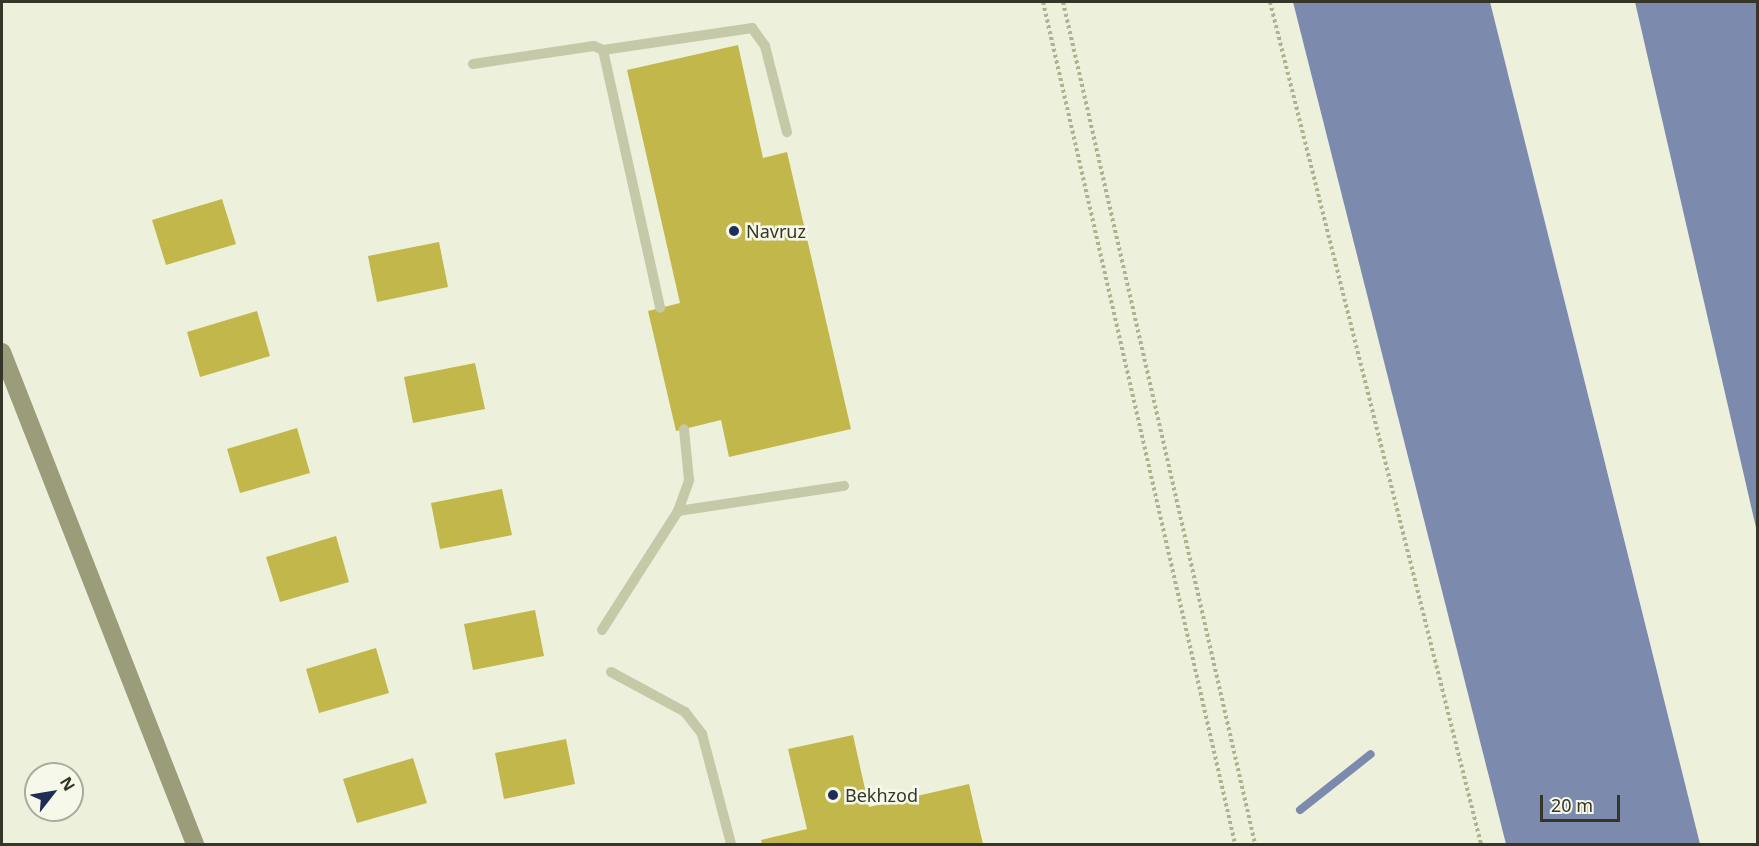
<!DOCTYPE html>
<style>
body{margin:0}
#map{position:relative;width:1759px;height:846px;overflow:hidden;background:#edf1dc;font-family:"Noto Sans",sans-serif}
div>[style]{position:absolute}
.water>*{inset:0;background:#7c8aad}
.stream>*{height:8px;margin:-4px;padding:0 4px;transform-origin:4px;border-radius:4px;background:#7c8aad}
.building>*{inset:0;background:#c2b74a}
.path>*{height:4px;margin-top:-2px;transform-origin:0;background:repeating-linear-gradient(90deg,#afb291 0 3px,transparent 0 6px)}
.lane>*{height:10px;margin:-5px;padding:0 5px;transform-origin:5px;border-radius:5px;background:#c5c9a8}
.secondary>*{height:18px;margin:-9px;padding:0 9px;transform-origin:9px;border-radius:9px;background:#9b9d7a}
.dots>*{width:16px;height:16px;translate:-50% -50%;box-sizing:border-box;border:3px solid #f6f9e9;border-radius:50%}
span{translate:-50% -50%;white-space:nowrap;text-align:center;line-height:1.15;-webkit-text-stroke:5px #f6f9e9;paint-order:stroke}
.poi-label{font-size:18px;color:#363628}
.left{translate:0 -50%;text-align:left}
.frame{position:absolute;inset:0;border:3px solid #363628;pointer-events:none}
.north{position:absolute;left:24px;top:762px;width:60px;height:60px;box-sizing:border-box;background:#f6f9e9;border:2px solid #a9ab9c;border-radius:50%;rotate:59deg;font-size:16px;font-weight:700;line-height:24px;text-align:center;color:#363628}
.north::after{content:'';display:block;margin:auto;width:21px;height:27px;background:#1f2e56;clip-path:polygon(50% 0,100% 100%,50% 72%,0 100%)}
.scale{position:absolute;left:1540px;top:795px;width:80px;height:27px;box-sizing:border-box;border:3px solid #363628;border-top:0;padding-left:8px;font-size:18px;line-height:21px;white-space:nowrap;color:#363628;-webkit-text-stroke:4px #f6f9e9;paint-order:stroke}
</style>
<div id="map">
<div class="water">
<div style="clip-path:polygon(1293px 2px,1490px 2px,1700px 844px,1506px 844px)"></div>
<div style="clip-path:polygon(1635px 2px,1757px 2px,1757px 532px)"></div>
</div>
<div class="stream">
<div style="left:1300px;top:810px;width:90px;rotate:-38.3deg"></div>
</div>
<div class="building">
<div style="clip-path:polygon(738px 45px,763px 158px,787px 152px,851px 429px,729px 457px,721px 420px,676px 431px,648px 311px,680px 303px,627px 70px)"></div>
<div style="clip-path:polygon(222px 199px,236px 244px,166px 265px,152px 220px)"></div>
<div style="clip-path:polygon(439px 242px,448px 287px,377px 302px,368px 256px)"></div>
<div style="clip-path:polygon(257px 311px,270px 356px,200px 377px,187px 332px)"></div>
<div style="clip-path:polygon(475px 363px,485px 409px,413px 423px,404px 377px)"></div>
<div style="clip-path:polygon(297px 428px,310px 473px,240px 493px,227px 449px)"></div>
<div style="clip-path:polygon(502px 489px,512px 535px,440px 549px,431px 503px)"></div>
<div style="clip-path:polygon(336px 536px,349px 582px,280px 602px,266px 557px)"></div>
<div style="clip-path:polygon(535px 610px,544px 656px,473px 670px,464px 624px)"></div>
<div style="clip-path:polygon(376px 648px,389px 693px,319px 713px,306px 669px)"></div>
<div style="clip-path:polygon(853px 735px,869px 807px,969px 784px,983px 844px,762px 844px,761px 840px,807px 829px,788px 749px)"></div>
<div style="clip-path:polygon(566px 739px,575px 784px,504px 799px,495px 753px)"></div>
<div style="clip-path:polygon(413px 758px,427px 803px,357px 823px,343px 779px)"></div>
</div>
<div class="path">
<div style="left:1043px;top:2px;width:864px;rotate:77.15deg"></div>
<div style="left:1063px;top:2px;width:864px;rotate:77.15deg"></div>
<div style="left:1270px;top:2px;width:868px;rotate:75.93deg"></div>
</div>
<div class="lane">
<div style="left:603px;top:50px;width:151px;rotate:-8.4deg"></div>
<div style="left:752px;top:28px;width:22px;rotate:54deg"></div>
<div style="left:765px;top:46px;width:89px;rotate:75.7deg"></div>
<div style="left:473px;top:64px;width:122px;rotate:-8.5deg"></div>
<div style="left:594px;top:46px;width:10px;rotate:24deg"></div>
<div style="left:603px;top:50px;width:264px;rotate:77.5deg"></div>
<div style="left:678px;top:511px;width:168px;rotate:-8.6deg"></div>
<div style="left:602px;top:630px;width:141px;rotate:-57.4deg"></div>
<div style="left:678px;top:511px;width:33px;rotate:-70deg"></div>
<div style="left:689px;top:480px;width:51px;rotate:-95.6deg"></div>
<div style="left:611px;top:672px;width:84px;rotate:28.4deg"></div>
<div style="left:685px;top:712px;width:28px;rotate:52deg"></div>
<div style="left:702px;top:734px;width:114px;rotate:75.2deg"></div>
</div>
<div class="secondary">
<div style="left:2px;top:352px;width:529px;rotate:68.58deg"></div>
</div>
<div class="dots">
<div style="left:734px;top:231px;background:#1f2e56"></div>
<div style="left:833px;top:795px;background:#1f2e56"></div>
</div>
<div class="poi-label">
<span class="left" style="left:746px;top:231px">Navruz</span>
<span class="left" style="left:845px;top:795px">Bekhzod</span>
</div>
<div class="frame"></div>
<div class="north">N</div>
<div class="scale">20 m</div>
</div>
